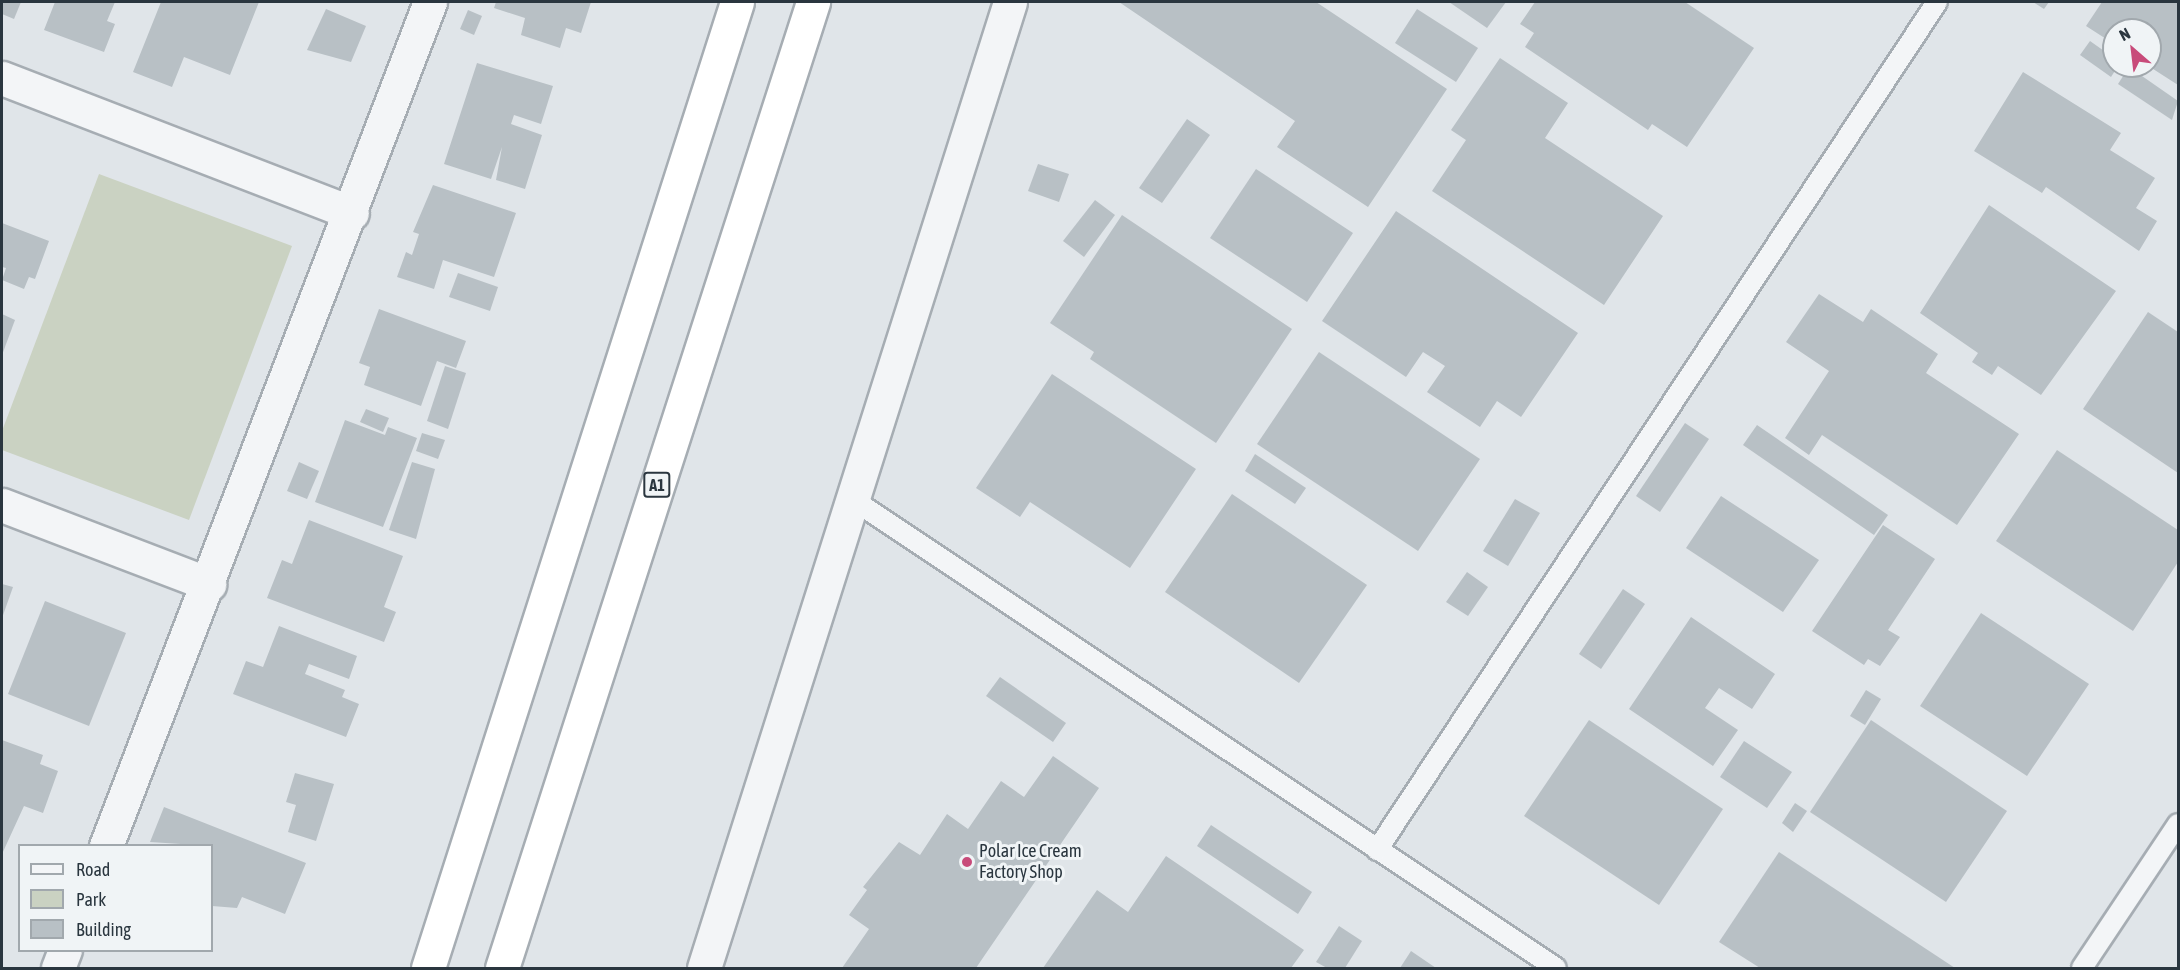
<!DOCTYPE html>
<style>
body{margin:0}
#map{position:relative;width:2180px;height:970px;overflow:hidden;background:#e0e5e9;font-family:"Asap Condensed",sans-serif}
div>[style]{position:absolute}
.green>*{inset:0;background:#cad2c2}
.building>*{inset:0;background:#b8c0c5}
.roads{filter:drop-shadow(2px 0 #a6adb3) drop-shadow(-2px 0 #a6adb3) drop-shadow(0 2px #a6adb3) drop-shadow(0 -2px #a6adb3)}
.service>*{height:20px;margin:-10px;padding:0 10px;transform-origin:10px;border-radius:10px;background:#f3f5f7}
.minor>*{height:33px;margin:-16.5px;padding:0 16.5px;transform-origin:16.5px;border-radius:16.5px;background:#f3f5f7}
.trunk>*{height:33px;margin:-16.5px;padding:0 16.5px;transform-origin:16.5px;border-radius:16.5px;background:#fff}
.dots>*{width:16px;height:16px;translate:-50% -50%;box-sizing:border-box;border:3px solid #f0f4f6;border-radius:50%}
span{translate:-50% -50%;white-space:nowrap;text-align:center;line-height:1.15;-webkit-text-stroke:6px #f0f4f6;paint-order:stroke}
.shield-label span{padding:2px 4px;background:#f0f4f6;border:2px solid;border-radius:4px;-webkit-text-stroke-width:0}
.shield-label{font-size:16px;color:#2a363f;font-weight:700}
.poi-label{font-size:18px;color:#2a363f}
.left{translate:0 -50%;text-align:left}
.frame{position:absolute;inset:0;border:3px solid #2a363f;pointer-events:none}
.legend{position:absolute;left:18px;top:844px;width:195px;height:108px;box-sizing:border-box;background:#f0f4f6;border:2px solid #a1a8ad;margin:0;padding:8px 10px;list-style:none;font-size:18px;color:#2a363f}
.legend li{display:flex;align-items:center;gap:12px;height:30px}
.legend b{width:30px;border:2px solid #a1a8ad}
.north{position:absolute;left:2102px;top:18px;width:60px;height:60px;box-sizing:border-box;background:#f0f4f6;border:2px solid #a1a8ad;border-radius:50%;rotate:332deg;font-size:16px;font-weight:700;line-height:24px;text-align:center;color:#2a363f}
.north::after{content:'';display:block;margin:auto;width:21px;height:27px;background:#c84b7a;clip-path:polygon(50% 0,100% 100%,50% 72%,0 100%)}
</style>
<div id="map">
<div class="green">
<div style="clip-path:polygon(99px 174px,292px 246px,189px 520px,2px 450px,2px 431px)"></div>
</div>
<div class="building">
<div style="clip-path:polygon(2px 2px,21px 2px,14px 19px,2px 14px)"></div>
<div style="clip-path:polygon(55px 2px,115px 2px,107px 21px,115px 24px,104px 52px,44px 30px)"></div>
<div style="clip-path:polygon(161px 2px,259px 2px,230px 75px,184px 57px,172px 87px,133px 72px)"></div>
<div style="clip-path:polygon(496px 2px,591px 2px,581px 33px,566px 28px,560px 48px,521px 35px,525px 18px,494px 8px)"></div>
<div style="clip-path:polygon(1119px 2px,1316px 2px,1447px 89px,1368px 207px,1277px 147px,1295px 121px)"></div>
<div style="clip-path:polygon(1449px 2px,1506px 2px,1487px 28px)"></div>
<div style="clip-path:polygon(1535px 2px,1685px 2px,1754px 48px,1687px 147px,1652px 124px,1648px 130px,1525px 47px,1534px 33px,1520px 24px)"></div>
<div style="clip-path:polygon(2033px 2px,2049px 2px,2044px 9px)"></div>
<div style="clip-path:polygon(2102px 2px,2178px 2px,2178px 85px,2150px 67px,2150px 30px,2114px 30px,2114px 44px,2086px 26px)"></div>
<div style="clip-path:polygon(326px 9px,366px 26px,351px 62px,307px 50px)"></div>
<div style="clip-path:polygon(1417px 9px,1478px 48px,1456px 82px,1395px 43px)"></div>
<div style="clip-path:polygon(468px 10px,482px 16px,474px 35px,460px 29px)"></div>
<div style="clip-path:polygon(2090px 41px,2114px 58px,2118px 66px,2111px 77px,2080px 55px)"></div>
<div style="clip-path:polygon(1500px 58px,1568px 103px,1545px 138px,1663px 216px,1604px 305px,1432px 191px,1466px 140px,1451px 130px)"></div>
<div style="clip-path:polygon(477px 63px,553px 86px,541px 124px,514px 115px,511px 124px,542px 135px,525px 189px,496px 180px,502px 147px,491px 179px,444px 164px)"></div>
<div style="clip-path:polygon(2129px 67px,2178px 101px,2172px 120px,2118px 84px)"></div>
<div style="clip-path:polygon(2023px 72px,2121px 133px,2110px 150px,2155px 178px,2136px 208px,2157px 221px,2139px 251px,2046px 187px,2042px 193px,1974px 151px)"></div>
<div style="clip-path:polygon(1187px 119px,1210px 135px,1162px 203px,1139px 188px)"></div>
<div style="clip-path:polygon(1038px 164px,1069px 174px,1059px 202px,1028px 191px)"></div>
<div style="clip-path:polygon(1256px 169px,1353px 233px,1307px 302px,1210px 238px)"></div>
<div style="clip-path:polygon(433px 185px,516px 213px,494px 277px,443px 260px,434px 289px,397px 277px,406px 252px,412px 255px,419px 234px,413px 232px)"></div>
<div style="clip-path:polygon(1095px 200px,1115px 215px,1084px 257px,1063px 241px)"></div>
<div style="clip-path:polygon(1989px 205px,2116px 291px,2041px 395px,1998px 366px,1992px 375px,1972px 362px,1978px 353px,1920px 313px)"></div>
<div style="clip-path:polygon(1396px 211px,1578px 333px,1521px 417px,1497px 401px,1480px 427px,1427px 392px,1445px 366px,1423px 352px,1406px 377px,1322px 321px)"></div>
<div style="clip-path:polygon(1122px 215px,1292px 329px,1216px 443px,1090px 359px,1094px 352px,1050px 323px)"></div>
<div style="clip-path:polygon(2px 223px,49px 241px,35px 279px,29px 277px,24px 289px,2px 280px,6px 268px,2px 267px)"></div>
<div style="clip-path:polygon(458px 273px,498px 287px,490px 311px,449px 297px)"></div>
<div style="clip-path:polygon(1819px 294px,1863px 322px,1871px 309px,1938px 354px,1926px 373px,2019px 434px,1957px 525px,1822px 435px,1809px 455px,1785px 438px,1829px 371px,1786px 342px)"></div>
<div style="clip-path:polygon(379px 309px,466px 341px,456px 368px,437px 361px,421px 406px,364px 385px,370px 367px,359px 363px)"></div>
<div style="clip-path:polygon(2148px 312px,2178px 332px,2178px 473px,2083px 409px)"></div>
<div style="clip-path:polygon(2px 314px,15px 320px,2px 355px)"></div>
<div style="clip-path:polygon(1319px 352px,1480px 459px,1418px 551px,1257px 444px)"></div>
<div style="clip-path:polygon(445px 366px,466px 373px,448px 429px,427px 421px)"></div>
<div style="clip-path:polygon(1052px 374px,1196px 469px,1130px 568px,1030px 502px,1020px 517px,976px 488px)"></div>
<div style="clip-path:polygon(366px 409px,389px 418px,383px 432px,360px 422px)"></div>
<div style="clip-path:polygon(345px 420px,385px 435px,388px 427px,417px 438px,383px 527px,315px 502px)"></div>
<div style="clip-path:polygon(1685px 423px,1709px 439px,1660px 512px,1636px 496px)"></div>
<div style="clip-path:polygon(1757px 425px,1888px 515px,1874px 535px,1743px 445px)"></div>
<div style="clip-path:polygon(422px 433px,445px 440px,438px 459px,416px 451px)"></div>
<div style="clip-path:polygon(2057px 450px,2178px 530px,2178px 562px,2133px 631px,1996px 541px)"></div>
<div style="clip-path:polygon(1255px 454px,1306px 488px,1295px 504px,1245px 471px)"></div>
<div style="clip-path:polygon(299px 462px,319px 471px,307px 499px,287px 491px)"></div>
<div style="clip-path:polygon(412px 462px,435px 469px,416px 539px,389px 530px)"></div>
<div style="clip-path:polygon(1232px 494px,1367px 585px,1299px 683px,1165px 592px)"></div>
<div style="clip-path:polygon(1721px 496px,1819px 560px,1783px 612px,1686px 548px)"></div>
<div style="clip-path:polygon(1515px 499px,1540px 513px,1508px 566px,1483px 551px)"></div>
<div style="clip-path:polygon(309px 520px,403px 556px,384px 607px,396px 612px,384px 642px,267px 598px,282px 560px,292px 564px)"></div>
<div style="clip-path:polygon(1883px 525px,1935px 559px,1888px 630px,1900px 637px,1880px 666px,1868px 659px,1864px 665px,1812px 631px)"></div>
<div style="clip-path:polygon(1467px 572px,1488px 587px,1468px 616px,1446px 602px)"></div>
<div style="clip-path:polygon(2px 584px,13px 587px,2px 618px)"></div>
<div style="clip-path:polygon(1623px 589px,1645px 604px,1601px 669px,1579px 654px)"></div>
<div style="clip-path:polygon(45px 601px,126px 633px,89px 726px,8px 694px)"></div>
<div style="clip-path:polygon(1981px 613px,2089px 684px,2027px 776px,1920px 706px)"></div>
<div style="clip-path:polygon(1691px 617px,1775px 674px,1752px 709px,1719px 688px,1705px 708px,1738px 730px,1713px 766px,1629px 709px)"></div>
<div style="clip-path:polygon(279px 626px,357px 656px,349px 679px,309px 664px,305px 674px,345px 690px,342px 697px,359px 704px,346px 737px,233px 694px,246px 661px,263px 667px)"></div>
<div style="clip-path:polygon(1000px 677px,1066px 723px,1053px 742px,986px 696px)"></div>
<div style="clip-path:polygon(1866px 690px,1881px 699px,1865px 725px,1850px 716px)"></div>
<div style="clip-path:polygon(1589px 720px,1723px 809px,1659px 905px,1524px 816px)"></div>
<div style="clip-path:polygon(1871px 720px,2007px 811px,1946px 902px,1810px 812px)"></div>
<div style="clip-path:polygon(2px 740px,43px 755px,40px 764px,58px 771px,43px 813px,24px 806px,2px 854px)"></div>
<div style="clip-path:polygon(1744px 741px,1792px 772px,1767px 808px,1720px 777px)"></div>
<div style="clip-path:polygon(1053px 756px,1099px 788px,976px 968px,842px 968px,869px 929px,849px 915px,867px 890px,863px 887px,899px 842px,920px 855px,947px 814px,968px 829px,1001px 781px,1024px 797px)"></div>
<div style="clip-path:polygon(295px 773px,334px 784px,316px 841px,288px 832px,296px 805px,286px 802px)"></div>
<div style="clip-path:polygon(1795px 803px,1807px 811px,1793px 832px,1782px 823px)"></div>
<div style="clip-path:polygon(164px 807px,306px 863px,285px 914px,242px 897px,237px 908px,212px 906px,212px 846px,150px 842px)"></div>
<div style="clip-path:polygon(1211px 825px,1312px 892px,1298px 914px,1197px 846px)"></div>
<div style="clip-path:polygon(1779px 852px,1955px 968px,1760px 968px,1719px 942px)"></div>
<div style="clip-path:polygon(1166px 856px,1304px 950px,1291px 968px,1043px 968px,1097px 890px,1128px 912px)"></div>
<div style="clip-path:polygon(1339px 926px,1362px 941px,1345px 968px,1327px 968px,1316px 962px)"></div>
<div style="clip-path:polygon(1411px 951px,1436px 968px,1400px 968px)"></div>
</div>
<div class="roads">
<div class="service">
<div style="left:855px;top:501px;width:842px;rotate:33.67deg"></div>
<div style="left:1377px;top:850px;width:1016px;rotate:-56.56deg"></div>
<div style="left:2082px;top:968px;width:173px;rotate:-56.3deg"></div>
</div>
<div class="minor">
<div style="left:2px;top:78px;width:375px;rotate:21.1deg"></div>
<div style="left:2px;top:505px;width:222px;rotate:20.9deg"></div>
<div style="left:106px;top:846px;width:904px;rotate:-69deg"></div>
<div style="left:58px;top:968px;width:19px;rotate:-69deg"></div>
<div style="left:704px;top:968px;width:1013px;rotate:-72.42deg"></div>
</div>
<div class="trunk">
<div style="left:428px;top:968px;width:1014px;rotate:-72.26deg"></div>
<div style="left:502px;top:968px;width:1015px;rotate:-72.15deg"></div>
</div>
</div>
<div class="dots">
<div style="left:967px;top:862px;background:#c84b7a"></div>
</div>
<div class="shield-label">
<span style="left:657px;top:485px">A1</span>
</div>
<div class="poi-label">
<span class="left" style="left:979px;top:862px">Polar Ice Cream<br>Factory Shop</span>
</div>
<div class="frame"></div>
<ul class="legend">
<li><b style="height:8px;background:#f3f5f7"></b>Road</li>
<li><b style="height:16px;background:#cad2c2"></b>Park</li>
<li><b style="height:16px;background:#b8c0c5"></b>Building</li>
</ul>
<div class="north">N</div>
</div>
